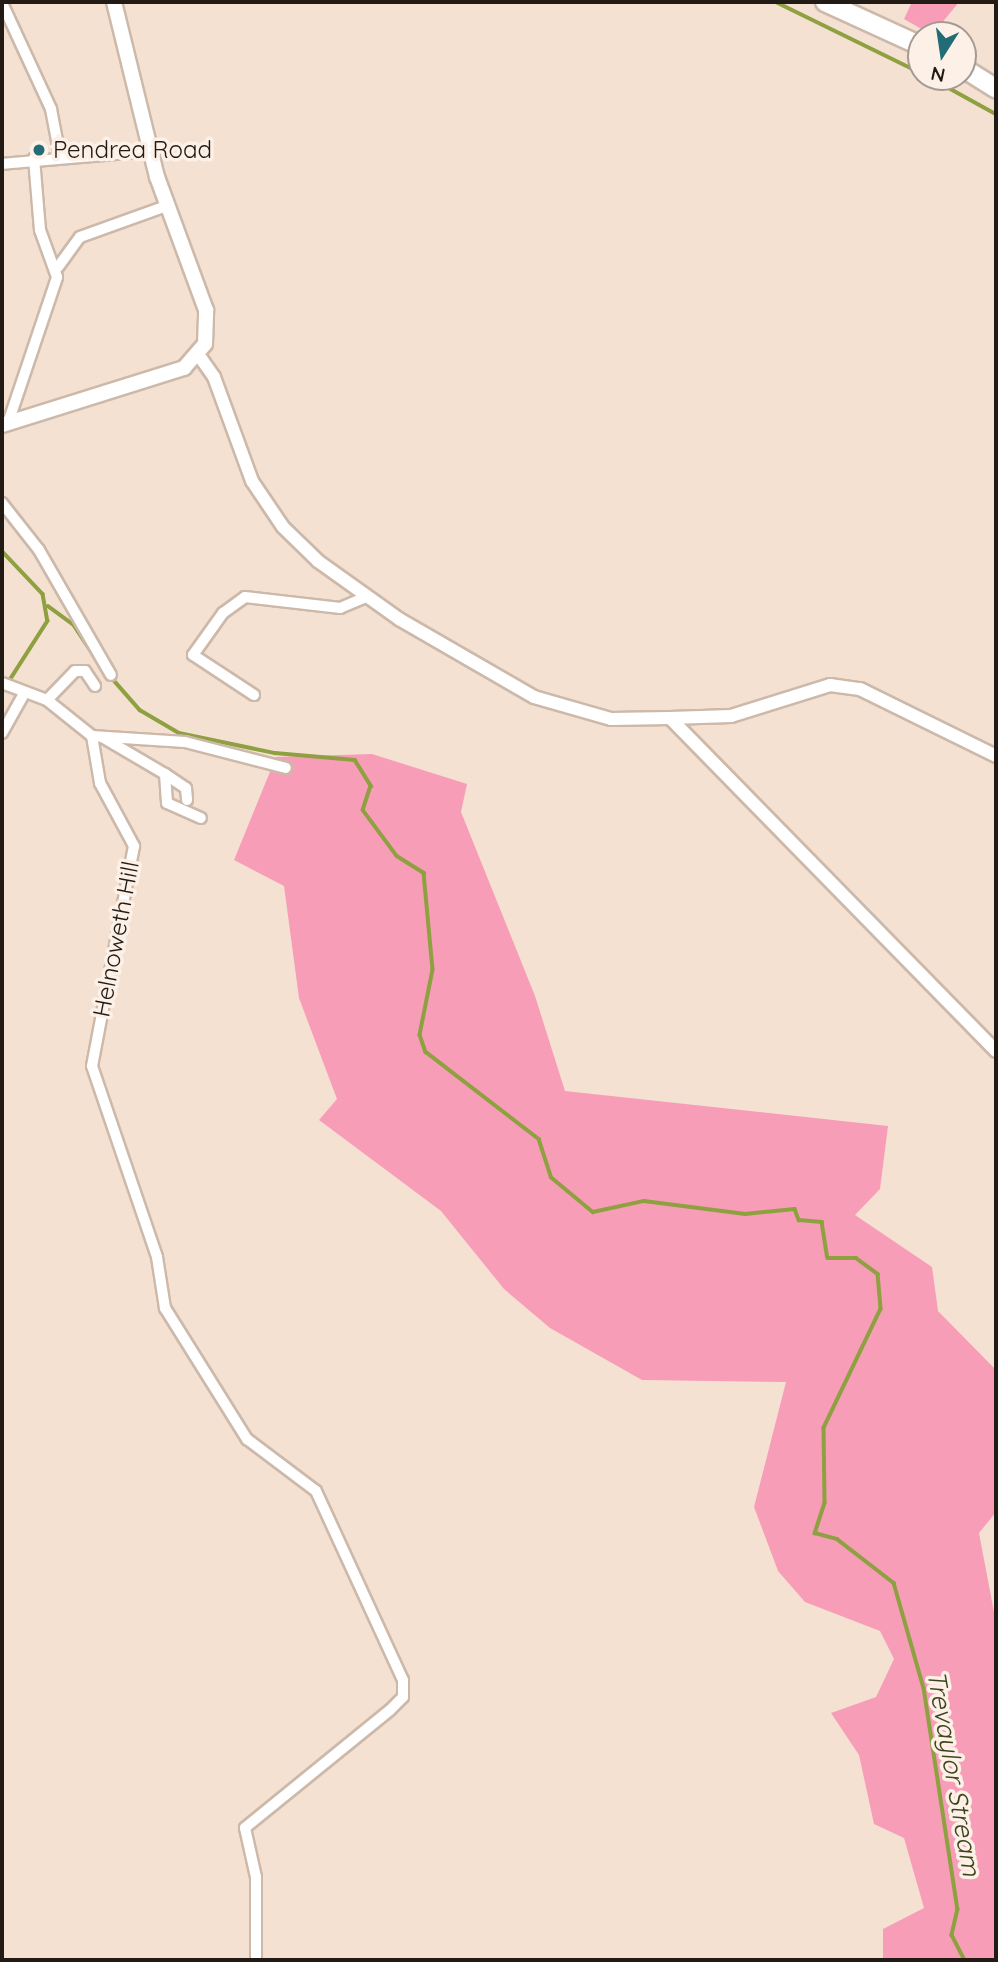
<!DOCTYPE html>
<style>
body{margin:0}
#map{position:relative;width:998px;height:1962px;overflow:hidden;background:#f5e1d2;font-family:Quicksand,sans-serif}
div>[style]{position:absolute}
.green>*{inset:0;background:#f79db8}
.stream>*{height:3.5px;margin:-1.75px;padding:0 1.75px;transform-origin:1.75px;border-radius:1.75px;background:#8ea040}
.roads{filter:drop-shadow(2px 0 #ccb9aa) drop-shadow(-2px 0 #ccb9aa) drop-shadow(0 2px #ccb9aa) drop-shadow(0 -2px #ccb9aa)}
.minor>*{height:10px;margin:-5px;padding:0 5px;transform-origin:5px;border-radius:5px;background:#fff}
.tertiary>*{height:12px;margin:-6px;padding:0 6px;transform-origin:6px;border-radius:6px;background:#fff}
.secondary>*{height:14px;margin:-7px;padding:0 7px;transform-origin:7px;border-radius:7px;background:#fff}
.trunk>*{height:18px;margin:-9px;padding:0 9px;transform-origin:9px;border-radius:9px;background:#fff}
.dots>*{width:19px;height:19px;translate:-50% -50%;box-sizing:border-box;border:4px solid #fcf0e7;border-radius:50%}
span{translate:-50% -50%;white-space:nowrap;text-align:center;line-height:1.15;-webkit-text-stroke:7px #fcf0e7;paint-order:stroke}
.poi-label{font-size:24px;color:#221a15}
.left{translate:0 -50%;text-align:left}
.street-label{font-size:24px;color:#221a15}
.water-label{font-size:26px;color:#3b431b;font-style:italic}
.frame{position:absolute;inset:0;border:4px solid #221a15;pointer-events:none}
.north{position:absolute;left:907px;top:21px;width:70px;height:70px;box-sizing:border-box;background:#fcf0e7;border:2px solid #a59a93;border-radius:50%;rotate:192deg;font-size:19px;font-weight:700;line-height:28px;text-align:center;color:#221a15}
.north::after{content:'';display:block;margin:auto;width:24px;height:32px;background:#226c76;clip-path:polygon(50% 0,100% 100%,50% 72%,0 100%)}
</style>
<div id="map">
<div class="green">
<div style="clip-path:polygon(912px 2px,959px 2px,932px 35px,904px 19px)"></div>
<div style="clip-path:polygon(372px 754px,467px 784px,461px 812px,535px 996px,565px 1091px,888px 1126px,880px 1189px,855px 1215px,932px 1267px,938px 1311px,996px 1370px,996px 1512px,979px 1533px,996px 1623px,996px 1960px,883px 1960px,883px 1929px,924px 1908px,904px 1838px,874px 1824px,859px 1755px,831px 1713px,876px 1697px,894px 1659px,880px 1631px,805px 1602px,778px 1571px,754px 1507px,786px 1382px,642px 1380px,550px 1328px,504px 1289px,441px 1211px,319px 1120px,337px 1099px,299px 998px,284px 886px,234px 860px,276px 757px)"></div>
</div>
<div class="stream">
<div style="left:776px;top:2px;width:161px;rotate:26.1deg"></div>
<div style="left:929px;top:77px;width:77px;rotate:28.9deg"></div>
<div style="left:2px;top:551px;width:59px;rotate:46.4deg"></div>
<div style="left:43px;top:594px;width:27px;rotate:80deg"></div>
<div style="left:48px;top:621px;width:85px;rotate:122.6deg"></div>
<div style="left:48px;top:606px;width:32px;rotate:36deg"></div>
<div style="left:74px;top:625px;width:45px;rotate:56.7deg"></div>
<div style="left:111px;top:677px;width:44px;rotate:48.7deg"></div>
<div style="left:140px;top:710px;width:45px;rotate:30.5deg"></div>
<div style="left:179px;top:733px;width:98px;rotate:11.8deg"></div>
<div style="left:275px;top:753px;width:80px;rotate:5deg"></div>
<div style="left:355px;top:760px;width:31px;rotate:58deg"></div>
<div style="left:371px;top:786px;width:25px;rotate:108deg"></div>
<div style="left:363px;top:810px;width:57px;rotate:53.5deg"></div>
<div style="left:397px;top:856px;width:32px;rotate:32deg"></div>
<div style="left:424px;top:873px;width:97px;rotate:84.7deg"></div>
<div style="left:433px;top:970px;width:66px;rotate:101.3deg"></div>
<div style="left:420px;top:1035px;width:18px;rotate:71deg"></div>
<div style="left:426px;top:1052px;width:143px;rotate:37.6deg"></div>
<div style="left:539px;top:1139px;width:40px;rotate:72deg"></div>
<div style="left:551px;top:1177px;width:55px;rotate:39.8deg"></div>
<div style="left:593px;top:1212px;width:52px;rotate:-12.2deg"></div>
<div style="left:644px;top:1201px;width:102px;rotate:7.3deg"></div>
<div style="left:745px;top:1214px;width:50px;rotate:-5.7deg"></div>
<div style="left:795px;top:1209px;width:12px;rotate:70deg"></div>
<div style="left:799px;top:1220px;width:23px;rotate:5deg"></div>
<div style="left:822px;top:1222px;width:36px;rotate:81deg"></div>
<div style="left:828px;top:1258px;width:28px"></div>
<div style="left:856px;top:1258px;width:27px;rotate:36deg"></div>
<div style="left:878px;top:1274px;width:35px;rotate:85deg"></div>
<div style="left:881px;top:1309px;width:132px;rotate:115.6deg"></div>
<div style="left:824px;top:1428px;width:75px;rotate:89.2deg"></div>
<div style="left:825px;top:1503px;width:32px;rotate:108deg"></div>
<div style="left:815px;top:1533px;width:23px;rotate:15deg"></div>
<div style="left:837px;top:1539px;width:72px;rotate:37.7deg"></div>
<div style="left:894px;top:1583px;width:109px;rotate:74.1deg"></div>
<div style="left:924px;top:1688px;width:224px;rotate:81.3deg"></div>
<div style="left:958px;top:1909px;width:27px;rotate:103deg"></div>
<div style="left:952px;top:1935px;width:28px;rotate:63deg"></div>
</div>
<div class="roads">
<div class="minor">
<div style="left:3px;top:5px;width:115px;rotate:65.2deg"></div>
<div style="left:51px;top:109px;width:48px;rotate:79.2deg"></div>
<div style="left:2px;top:164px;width:150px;rotate:-5deg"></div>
<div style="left:58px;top:267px;width:37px;rotate:-54deg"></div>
<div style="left:80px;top:237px;width:91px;rotate:-19.8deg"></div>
<div style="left:8px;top:423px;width:154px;rotate:-71.4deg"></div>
<div style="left:57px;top:277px;width:50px;rotate:-109.9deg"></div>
<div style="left:40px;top:230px;width:72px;rotate:-94.8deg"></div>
<div style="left:2px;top:503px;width:60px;rotate:51.8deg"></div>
<div style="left:39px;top:550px;width:144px;rotate:60.1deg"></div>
<div style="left:2px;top:683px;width:48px;rotate:20.7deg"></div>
<div style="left:47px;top:700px;width:58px;rotate:38.7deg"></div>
<div style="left:254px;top:695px;width:73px;rotate:-146.7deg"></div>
<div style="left:193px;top:655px;width:52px;rotate:-54.5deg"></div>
<div style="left:223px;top:613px;width:27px;rotate:-36deg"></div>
<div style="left:245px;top:597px;width:96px;rotate:6.6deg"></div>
<div style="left:340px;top:608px;width:28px;rotate:-23deg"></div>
<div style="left:47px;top:700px;width:40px;rotate:-46deg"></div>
<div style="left:75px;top:671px;width:10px"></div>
<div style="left:85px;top:671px;width:18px;rotate:56deg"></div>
<div style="left:2px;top:733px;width:47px;rotate:-60.7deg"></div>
<div style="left:92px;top:736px;width:48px;rotate:80.3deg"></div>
<div style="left:100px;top:783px;width:72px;rotate:61.6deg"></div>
<div style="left:134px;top:846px;width:224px;rotate:100.8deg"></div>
<div style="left:92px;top:1066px;width:202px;rotate:71.2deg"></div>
<div style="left:157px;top:1257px;width:52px;rotate:81.1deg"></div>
<div style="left:165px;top:1308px;width:155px;rotate:58deg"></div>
<div style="left:247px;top:1439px;width:86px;rotate:37deg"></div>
<div style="left:316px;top:1491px;width:208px;rotate:65.3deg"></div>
<div style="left:403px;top:1680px;width:17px;rotate:90deg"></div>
<div style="left:403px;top:1697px;width:18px;rotate:135deg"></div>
<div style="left:390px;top:1710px;width:187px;rotate:140.9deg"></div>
<div style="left:245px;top:1828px;width:50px;rotate:77.3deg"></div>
<div style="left:256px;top:1877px;width:83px;rotate:90deg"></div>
<div style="left:92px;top:736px;width:93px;rotate:3.7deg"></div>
<div style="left:185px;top:742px;width:104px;rotate:14.4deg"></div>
<div style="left:102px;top:737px;width:73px;rotate:30.4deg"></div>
<div style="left:165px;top:774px;width:29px;rotate:86deg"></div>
<div style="left:167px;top:803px;width:37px;rotate:24deg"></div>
<div style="left:165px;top:774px;width:25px;rotate:34deg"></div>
<div style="left:186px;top:788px;width:12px;rotate:85deg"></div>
</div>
<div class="tertiary">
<div style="left:200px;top:357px;width:24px;rotate:55deg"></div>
<div style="left:214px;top:377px;width:111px;rotate:69.9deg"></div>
<div style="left:252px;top:481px;width:55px;rotate:56deg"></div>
<div style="left:283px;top:527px;width:49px;rotate:44.2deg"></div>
<div style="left:318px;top:561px;width:100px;rotate:35.6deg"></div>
<div style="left:399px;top:619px;width:156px;rotate:30deg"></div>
<div style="left:534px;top:697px;width:80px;rotate:15.9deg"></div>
<div style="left:611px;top:719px;width:59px;rotate:-1deg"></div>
<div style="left:670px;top:718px;width:466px;rotate:45.6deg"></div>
<div style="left:670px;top:718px;width:61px;rotate:-1.9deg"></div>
<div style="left:731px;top:716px;width:104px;rotate:-17.4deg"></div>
<div style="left:830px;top:685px;width:30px;rotate:8deg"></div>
<div style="left:860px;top:689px;width:152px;rotate:26.2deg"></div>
</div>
<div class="secondary">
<div style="left:2px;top:425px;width:191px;rotate:-17.4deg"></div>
<div style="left:184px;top:368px;width:32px;rotate:-49deg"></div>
<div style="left:205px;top:344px;width:34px;rotate:-88deg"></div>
<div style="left:206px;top:310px;width:142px;rotate:-110.2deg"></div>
<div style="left:157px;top:177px;width:180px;rotate:-103.8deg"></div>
</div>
<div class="trunk">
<div style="left:825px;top:2px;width:106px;rotate:24.6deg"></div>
<div style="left:963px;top:68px;width:39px;rotate:32deg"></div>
</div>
</div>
<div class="dots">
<div style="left:39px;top:150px;background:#226c76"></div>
</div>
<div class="poi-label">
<span class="left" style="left:53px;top:150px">Pendrea Road</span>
</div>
<div class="street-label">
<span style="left:116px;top:939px;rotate:-79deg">Helnoweth Hill</span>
</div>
<div class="water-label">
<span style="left:954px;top:1773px;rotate:80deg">Trevaylor Stream</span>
</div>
<div class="frame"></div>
<div class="north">N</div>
</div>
